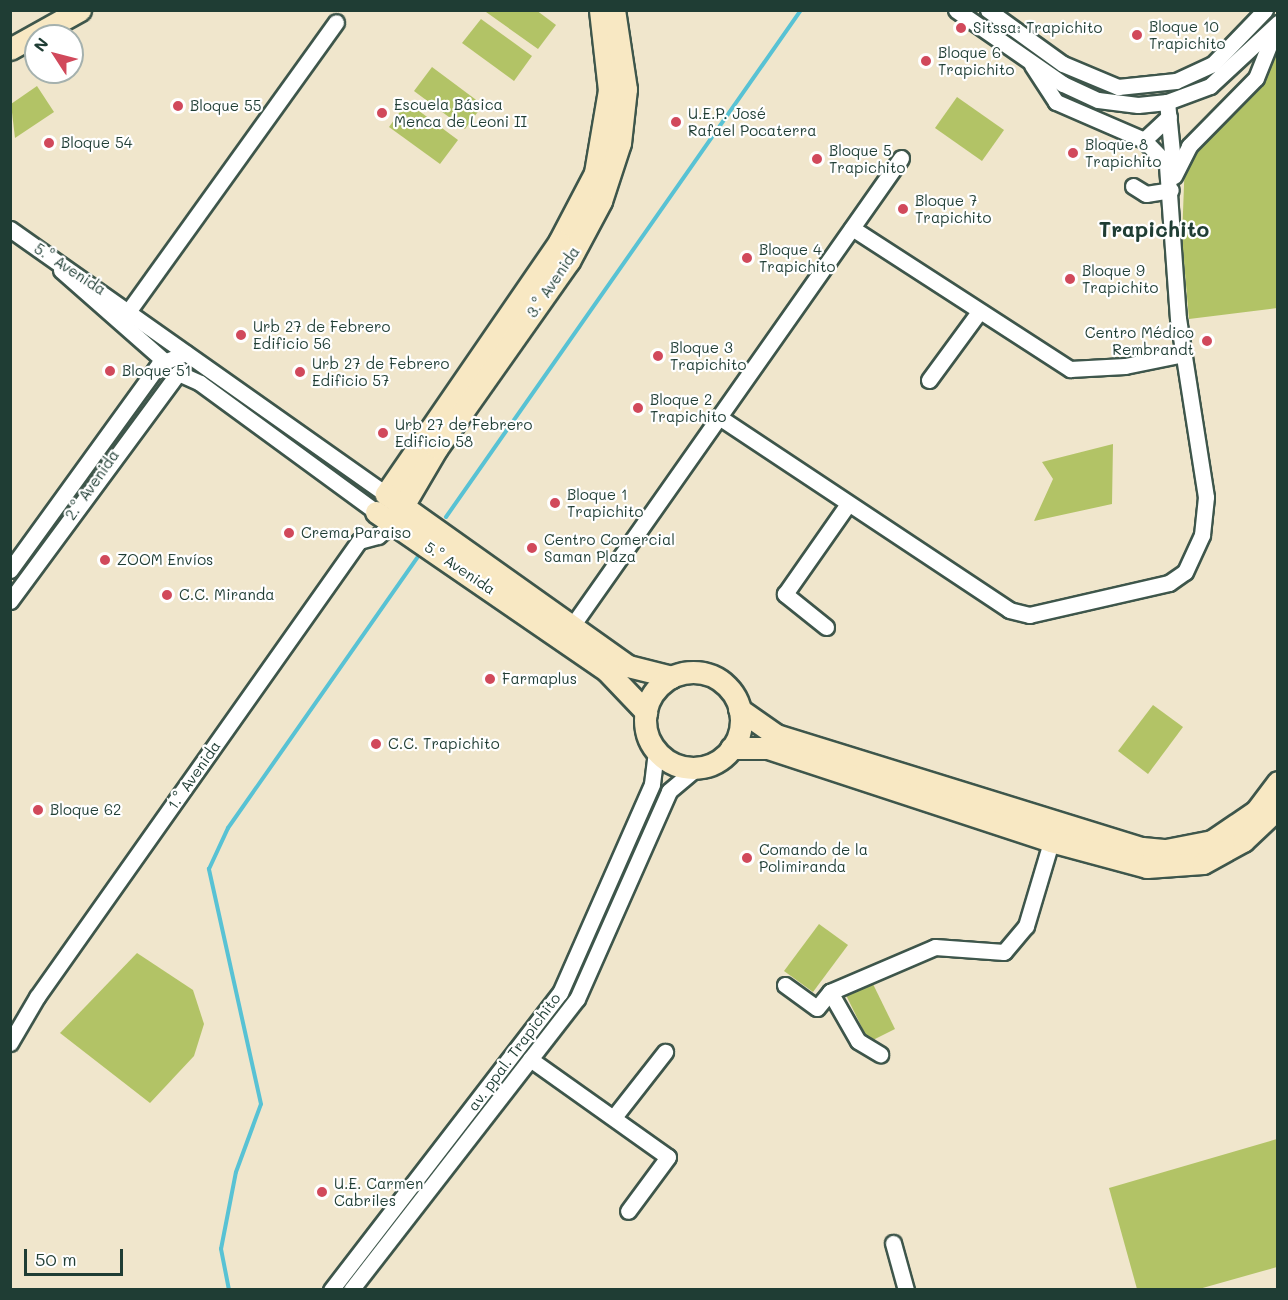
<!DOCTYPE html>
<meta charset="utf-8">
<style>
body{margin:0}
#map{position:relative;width:1288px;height:1300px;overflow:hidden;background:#f0e6cc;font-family:Mali,sans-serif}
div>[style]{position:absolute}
.green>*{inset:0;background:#b2c366}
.stream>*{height:4px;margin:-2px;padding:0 2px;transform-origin:2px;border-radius:2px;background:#58c2d4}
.roads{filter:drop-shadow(2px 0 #3e564b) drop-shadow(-2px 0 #3e564b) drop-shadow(0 2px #3e564b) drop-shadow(0 -2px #3e564b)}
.street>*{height:15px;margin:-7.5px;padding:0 7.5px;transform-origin:7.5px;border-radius:7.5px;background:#fff}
.secondary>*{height:21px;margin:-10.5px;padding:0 10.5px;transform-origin:10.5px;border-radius:10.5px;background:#f8e8c3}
.secondary>.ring{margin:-10.5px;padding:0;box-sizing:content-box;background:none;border:21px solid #f8e8c3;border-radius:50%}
.dots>*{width:16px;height:16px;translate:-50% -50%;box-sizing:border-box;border:3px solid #fff;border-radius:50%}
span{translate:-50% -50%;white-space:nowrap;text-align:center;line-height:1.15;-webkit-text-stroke:4.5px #fff;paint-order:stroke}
.poi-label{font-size:15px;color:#1f3d34}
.left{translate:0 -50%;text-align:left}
.right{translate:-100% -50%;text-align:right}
.street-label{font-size:15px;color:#1f3d34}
.district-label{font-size:21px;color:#1f3d34;font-weight:700}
.frame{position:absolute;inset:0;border:12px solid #1f3d34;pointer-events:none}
.north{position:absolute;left:24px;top:24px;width:60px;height:60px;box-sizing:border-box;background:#fff;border:2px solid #a5b1ae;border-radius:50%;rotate:306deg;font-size:16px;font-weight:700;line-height:24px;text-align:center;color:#1f3d34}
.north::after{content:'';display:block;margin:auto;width:21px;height:27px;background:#d1495b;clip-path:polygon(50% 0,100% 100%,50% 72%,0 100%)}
.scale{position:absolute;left:24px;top:1249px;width:99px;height:27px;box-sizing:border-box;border:3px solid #1f3d34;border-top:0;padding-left:8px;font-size:18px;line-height:21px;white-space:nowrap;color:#1f3d34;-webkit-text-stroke:4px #fff;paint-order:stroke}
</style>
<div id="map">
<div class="green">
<div style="clip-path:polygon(536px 10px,556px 25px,538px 49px,486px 12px)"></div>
<div style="clip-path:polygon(481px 19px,532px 56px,514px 81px,462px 43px)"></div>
<div style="clip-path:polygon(1277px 48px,1277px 308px,1189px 319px,1182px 239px,1185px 158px,1267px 68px)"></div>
<div style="clip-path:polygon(432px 67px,483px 105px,465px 129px,414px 91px)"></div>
<div style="clip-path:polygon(37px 86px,54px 112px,15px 138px,11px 104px)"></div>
<div style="clip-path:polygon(957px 97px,1004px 130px,982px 161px,935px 128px)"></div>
<div style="clip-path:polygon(407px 102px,458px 140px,440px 164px,389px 127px)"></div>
<div style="clip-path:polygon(1113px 444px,1112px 504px,1034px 521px,1053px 479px,1042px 462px)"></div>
<div style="clip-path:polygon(1153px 705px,1183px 727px,1148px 774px,1118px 751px)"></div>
<div style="clip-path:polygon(819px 924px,848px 945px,813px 992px,784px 971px)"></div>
<div style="clip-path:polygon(137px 953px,193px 990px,204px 1024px,194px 1056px,150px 1103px,60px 1033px)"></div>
<div style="clip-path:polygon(872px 982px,895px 1029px,869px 1042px,846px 995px)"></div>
<div style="clip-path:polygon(1277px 1139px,1277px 1267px,1199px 1289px,1137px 1289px,1109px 1188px)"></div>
</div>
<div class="stream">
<div style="left:446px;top:517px;width:619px;rotate:-55deg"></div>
<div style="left:229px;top:1290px;width:42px;rotate:-101deg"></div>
<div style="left:221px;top:1249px;width:78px;rotate:-79deg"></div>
<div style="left:236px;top:1172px;width:72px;rotate:-69.8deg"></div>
<div style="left:261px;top:1104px;width:241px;rotate:-102.5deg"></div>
<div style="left:209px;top:869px;width:45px;rotate:-65.1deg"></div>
<div style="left:228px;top:828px;width:330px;rotate:-55deg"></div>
</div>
<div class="roads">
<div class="street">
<div style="left:956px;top:10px;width:130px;rotate:34.7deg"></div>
<div style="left:1063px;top:84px;width:38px;rotate:25deg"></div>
<div style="left:1098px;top:100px;width:40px;rotate:7.1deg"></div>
<div style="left:1138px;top:105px;width:29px;rotate:-6deg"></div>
<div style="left:1167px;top:102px;width:46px;rotate:-20.4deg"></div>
<div style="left:1210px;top:86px;width:93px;rotate:-42.8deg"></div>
<div style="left:988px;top:10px;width:92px;rotate:35.8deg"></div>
<div style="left:1063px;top:64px;width:60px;rotate:22.7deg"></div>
<div style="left:1118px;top:87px;width:58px;rotate:-5.9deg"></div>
<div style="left:1176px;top:81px;width:41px;rotate:-24.7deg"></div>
<div style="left:1213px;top:64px;width:75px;rotate:-46.1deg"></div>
<div style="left:1167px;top:102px;width:70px;rotate:84.3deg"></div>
<div style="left:1144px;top:140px;width:34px;rotate:-43deg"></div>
<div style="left:1174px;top:176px;width:34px;rotate:-63deg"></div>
<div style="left:1189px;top:146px;width:95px;rotate:-45.4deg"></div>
<div style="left:1256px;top:78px;width:54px;rotate:-68.2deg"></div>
<div style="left:1133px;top:186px;width:15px;rotate:32deg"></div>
<div style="left:1146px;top:194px;width:25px;rotate:-9deg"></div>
<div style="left:852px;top:228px;width:260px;rotate:32.9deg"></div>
<div style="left:1070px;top:369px;width:55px;rotate:-3.1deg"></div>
<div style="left:1125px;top:366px;width:59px;rotate:-11.7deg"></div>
<div style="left:10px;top:229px;width:460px;rotate:35.2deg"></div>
<div style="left:61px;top:270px;width:136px;rotate:41.4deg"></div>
<div style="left:130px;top:309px;width:353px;rotate:-54.3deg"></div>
<div style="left:929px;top:380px;width:84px;rotate:-53.7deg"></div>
<div style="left:719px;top:417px;width:348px;rotate:33.6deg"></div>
<div style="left:1009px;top:610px;width:21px;rotate:14deg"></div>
<div style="left:1029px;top:615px;width:144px;rotate:-12.9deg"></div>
<div style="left:1169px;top:583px;width:19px;rotate:-35deg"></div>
<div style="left:1185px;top:572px;width:41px;rotate:-65.3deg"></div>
<div style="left:1202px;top:535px;width:38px;rotate:-84deg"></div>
<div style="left:1206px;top:497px;width:180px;rotate:-98.9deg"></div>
<div style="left:1178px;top:319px;width:155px;rotate:-94.1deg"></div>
<div style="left:1167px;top:164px;width:33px;rotate:-134deg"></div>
<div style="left:1144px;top:140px;width:96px;rotate:-156.6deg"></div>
<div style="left:1056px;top:102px;width:44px;rotate:-123deg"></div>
<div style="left:10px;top:570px;width:254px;rotate:-54.1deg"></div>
<div style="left:159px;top:364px;width:29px;rotate:-22deg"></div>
<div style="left:10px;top:601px;width:283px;rotate:-53.6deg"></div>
<div style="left:178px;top:373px;width:24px;rotate:24deg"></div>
<div style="left:200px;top:383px;width:218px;rotate:36.2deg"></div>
<div style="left:572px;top:626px;width:572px;rotate:-54.89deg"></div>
<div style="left:826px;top:627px;width:53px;rotate:-141.2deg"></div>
<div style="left:785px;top:594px;width:106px;rotate:-55deg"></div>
<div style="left:785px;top:985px;width:39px;rotate:36deg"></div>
<div style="left:817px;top:1008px;width:21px;rotate:-51deg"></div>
<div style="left:830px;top:992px;width:114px;rotate:-23.2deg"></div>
<div style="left:935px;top:947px;width:69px;rotate:4.1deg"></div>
<div style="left:1004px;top:952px;width:34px;rotate:-50deg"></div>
<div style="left:1026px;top:926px;width:98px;rotate:-73.4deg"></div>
<div style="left:830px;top:992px;width:56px;rotate:60.3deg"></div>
<div style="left:858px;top:1041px;width:26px;rotate:31deg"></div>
<div style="left:10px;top:1043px;width:53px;rotate:-59.6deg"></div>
<div style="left:37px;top:997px;width:558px;rotate:-54.77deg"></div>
<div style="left:359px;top:541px;width:20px;rotate:-15deg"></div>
<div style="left:378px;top:536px;width:20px;rotate:-41deg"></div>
<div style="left:530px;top:1059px;width:169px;rotate:35.4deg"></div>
<div style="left:668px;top:1157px;width:67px;rotate:126.5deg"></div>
<div style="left:614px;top:1117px;width:83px;rotate:-51.9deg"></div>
<div style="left:893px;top:1243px;width:49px;rotate:74.5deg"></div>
<div style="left:331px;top:1290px;width:375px;rotate:-52.4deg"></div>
<div style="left:560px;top:993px;width:228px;rotate:-66.2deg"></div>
<div style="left:652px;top:784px;width:33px;rotate:-83deg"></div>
<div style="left:351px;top:1290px;width:368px;rotate:-52.2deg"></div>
<div style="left:577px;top:999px;width:227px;rotate:-66.1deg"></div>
<div style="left:669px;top:791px;width:35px;rotate:-40deg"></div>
</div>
<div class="secondary">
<div style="left:600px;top:10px;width:81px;rotate:83.6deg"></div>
<div style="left:609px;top:90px;width:84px;rotate:99.6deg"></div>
<div style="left:595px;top:173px;width:78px;rotate:117.6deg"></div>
<div style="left:559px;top:242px;width:306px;rotate:124.5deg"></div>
<div style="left:386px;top:494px;width:297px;rotate:35.4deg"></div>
<div style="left:628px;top:666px;width:45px;rotate:14deg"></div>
<div style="left:10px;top:49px;width:80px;rotate:-29.1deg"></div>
<div style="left:376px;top:512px;width:280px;rotate:34.5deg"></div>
<div style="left:607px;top:671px;width:57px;rotate:46.4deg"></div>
<div style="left:393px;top:523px;width:87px;rotate:-59.6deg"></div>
<div style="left:437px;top:448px;width:229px;rotate:-54.8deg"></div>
<div style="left:569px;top:261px;width:68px;rotate:-61.9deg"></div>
<div style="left:601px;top:201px;width:61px;rotate:-71.9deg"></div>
<div style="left:620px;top:143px;width:54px;rotate:-83.7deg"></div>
<div style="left:626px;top:89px;width:80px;rotate:-98.6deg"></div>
<div class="ring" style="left:645px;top:672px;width:75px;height:75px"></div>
<div style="left:739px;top:709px;width:45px;rotate:35.1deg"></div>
<div style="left:776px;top:735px;width:383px;rotate:17.2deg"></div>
<div style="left:1142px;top:848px;width:24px;rotate:5deg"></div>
<div style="left:1166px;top:850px;width:47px;rotate:-11.1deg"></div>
<div style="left:1212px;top:841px;width:53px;rotate:-34.3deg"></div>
<div style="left:1256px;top:811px;width:36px;rotate:-53deg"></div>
<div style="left:731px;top:748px;width:37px"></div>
<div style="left:768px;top:748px;width:298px;rotate:18.2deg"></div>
<div style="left:1051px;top:841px;width:99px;rotate:15.2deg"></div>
<div style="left:1147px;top:867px;width:56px;rotate:-4.1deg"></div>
<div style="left:1203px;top:863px;width:46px;rotate:-28.8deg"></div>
<div style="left:1243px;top:841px;width:48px;rotate:-43.3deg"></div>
</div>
</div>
<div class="dots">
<div style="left:961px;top:28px;background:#d1495b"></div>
<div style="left:1137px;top:35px;background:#d1495b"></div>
<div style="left:926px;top:61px;background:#d1495b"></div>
<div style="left:178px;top:106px;background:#d1495b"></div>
<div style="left:382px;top:113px;background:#d1495b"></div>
<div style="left:676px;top:122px;background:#d1495b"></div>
<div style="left:49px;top:143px;background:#d1495b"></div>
<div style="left:1073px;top:153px;background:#d1495b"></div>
<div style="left:817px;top:159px;background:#d1495b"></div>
<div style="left:903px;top:209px;background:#d1495b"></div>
<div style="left:747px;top:258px;background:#d1495b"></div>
<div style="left:1070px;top:279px;background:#d1495b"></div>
<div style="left:241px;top:335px;background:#d1495b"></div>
<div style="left:1207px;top:341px;background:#d1495b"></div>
<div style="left:658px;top:356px;background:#d1495b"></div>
<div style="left:110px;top:371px;background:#d1495b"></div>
<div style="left:300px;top:372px;background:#d1495b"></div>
<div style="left:638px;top:408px;background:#d1495b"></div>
<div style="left:383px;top:433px;background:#d1495b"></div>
<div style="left:555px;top:503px;background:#d1495b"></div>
<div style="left:289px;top:533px;background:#d1495b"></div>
<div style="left:532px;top:548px;background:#d1495b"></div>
<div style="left:105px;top:560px;background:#d1495b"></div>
<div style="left:167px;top:595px;background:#d1495b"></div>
<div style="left:490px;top:679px;background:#d1495b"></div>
<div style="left:376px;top:744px;background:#d1495b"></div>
<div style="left:38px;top:810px;background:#d1495b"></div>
<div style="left:747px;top:858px;background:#d1495b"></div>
<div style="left:322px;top:1192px;background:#d1495b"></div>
</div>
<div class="poi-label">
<span class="left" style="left:1149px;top:35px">Bloque 10<br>Trapichito</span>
<span class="left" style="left:973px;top:28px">Sitssa: Trapichito</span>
<span class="left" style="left:938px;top:61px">Bloque 6<br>Trapichito</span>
<span class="left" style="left:394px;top:113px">Escuela Básica<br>Menca de Leoni II</span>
<span class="left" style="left:190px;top:106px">Bloque 55</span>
<span class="left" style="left:688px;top:122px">U.E.P. José<br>Rafael Pocaterra</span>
<span class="left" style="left:61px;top:143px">Bloque 54</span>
<span class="left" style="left:1085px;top:153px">Bloque 8<br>Trapichito</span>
<span class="left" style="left:829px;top:159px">Bloque 5<br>Trapichito</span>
<span class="left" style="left:915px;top:209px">Bloque 7<br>Trapichito</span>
<span class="left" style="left:759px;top:258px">Bloque 4<br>Trapichito</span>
<span class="left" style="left:1082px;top:279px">Bloque 9<br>Trapichito</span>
<span class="left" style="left:253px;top:335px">Urb 27 de Febrero<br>Edificio 56</span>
<span class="right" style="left:1194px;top:341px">Centro Médico<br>Rembrandt</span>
<span class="left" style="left:670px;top:356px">Bloque 3<br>Trapichito</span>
<span class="left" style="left:312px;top:372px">Urb 27 de Febrero<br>Edificio 57</span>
<span class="left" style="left:122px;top:371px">Bloque 51</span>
<span class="left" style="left:650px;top:408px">Bloque 2<br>Trapichito</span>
<span class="left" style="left:395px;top:433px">Urb 27 de Febrero<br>Edificio 58</span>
<span class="left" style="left:567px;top:503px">Bloque 1<br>Trapichito</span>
<span class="left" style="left:301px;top:533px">Crema Paraiso</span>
<span class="left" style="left:544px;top:548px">Centro Comercial<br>Saman Plaza</span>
<span class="left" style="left:117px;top:560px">ZOOM Envíos</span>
<span class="left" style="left:179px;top:595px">C.C. Miranda</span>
<span class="left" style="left:502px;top:679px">Farmaplus</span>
<span class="left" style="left:388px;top:744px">C.C. Trapichito</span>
<span class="left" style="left:50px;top:810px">Bloque 62</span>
<span class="left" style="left:759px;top:858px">Comando de la<br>Polimiranda</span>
<span class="left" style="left:334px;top:1192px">U.E. Carmen<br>Cabriles</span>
</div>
<div class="street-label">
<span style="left:70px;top:269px;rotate:33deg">5.° Avenida</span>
<span style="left:553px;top:282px;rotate:-56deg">3.° Avenida</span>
<span style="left:92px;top:485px;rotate:-55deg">2.° Avenida</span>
<span style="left:460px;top:568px;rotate:34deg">5.° Avenida</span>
<span style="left:194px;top:775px;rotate:-55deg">1.° Avenida</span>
<span style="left:514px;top:1052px;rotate:-53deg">av. ppal. Trapichito</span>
</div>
<div class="district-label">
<span style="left:1154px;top:229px">Trapichito</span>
</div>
<div class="frame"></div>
<div class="north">N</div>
<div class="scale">50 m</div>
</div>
